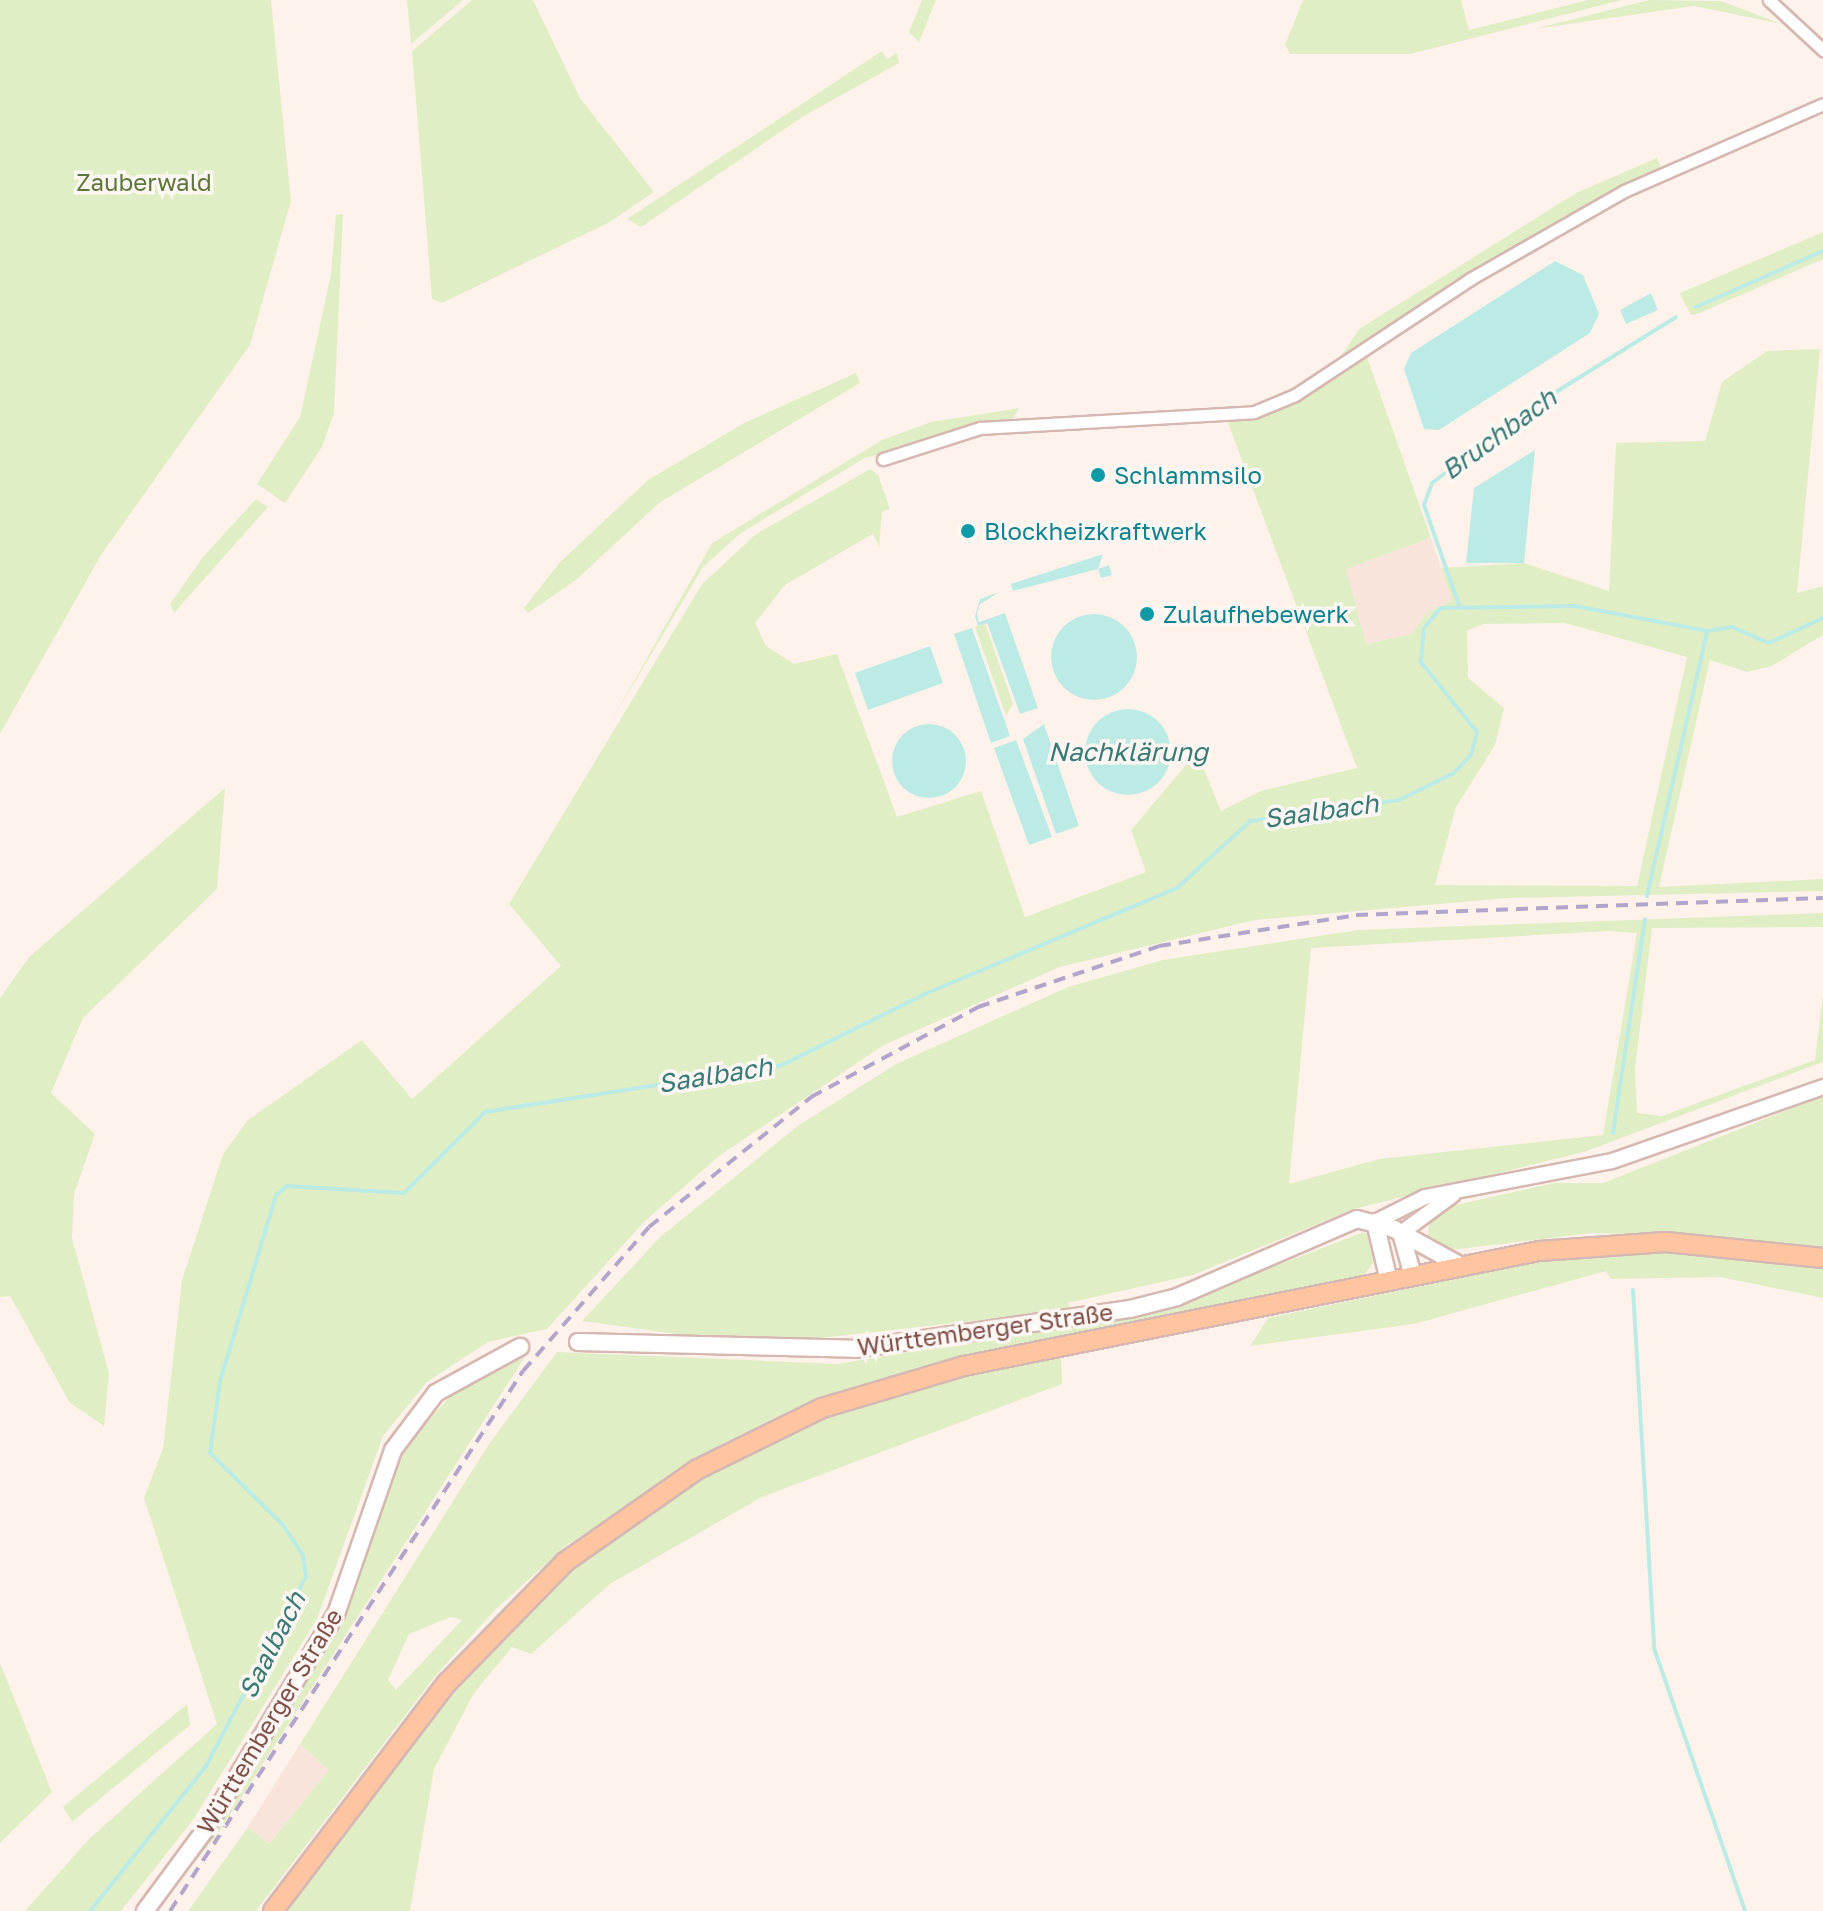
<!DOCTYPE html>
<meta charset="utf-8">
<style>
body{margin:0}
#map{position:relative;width:1823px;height:1911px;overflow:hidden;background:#fef2ea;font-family:"Golos Text",sans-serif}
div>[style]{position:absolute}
.residential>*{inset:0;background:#f9e4db}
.green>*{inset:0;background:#e0eec6}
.water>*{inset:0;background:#bcebe6}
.round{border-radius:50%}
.stream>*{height:4px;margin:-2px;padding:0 2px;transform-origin:2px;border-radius:2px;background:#bcebe6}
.roads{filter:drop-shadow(2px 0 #d5b8b1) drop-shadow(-2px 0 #d5b8b1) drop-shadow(0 2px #d5b8b1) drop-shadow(0 -2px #d5b8b1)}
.minor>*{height:11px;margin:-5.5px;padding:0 5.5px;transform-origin:5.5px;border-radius:5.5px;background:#fff}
.tertiary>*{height:14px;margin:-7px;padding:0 7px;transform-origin:7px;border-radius:7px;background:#fff}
.secondary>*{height:16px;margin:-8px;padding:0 8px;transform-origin:8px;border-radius:8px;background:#fff}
.primary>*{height:18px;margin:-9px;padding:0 9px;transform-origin:9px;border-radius:9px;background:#ffc5a1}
.rail>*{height:4px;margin-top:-2px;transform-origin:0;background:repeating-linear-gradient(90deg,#b1a5cb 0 12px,transparent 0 20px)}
.dots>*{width:22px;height:22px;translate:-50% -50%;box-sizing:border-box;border:4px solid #fff7f3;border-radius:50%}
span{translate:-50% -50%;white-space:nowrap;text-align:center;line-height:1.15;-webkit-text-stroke:7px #fff7f3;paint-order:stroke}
.park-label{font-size:24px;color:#5b773b}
.culture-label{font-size:24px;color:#0d838f}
.left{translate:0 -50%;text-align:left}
.street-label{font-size:24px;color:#7d504a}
.water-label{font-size:26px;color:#387b76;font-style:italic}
</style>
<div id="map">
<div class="residential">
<div style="clip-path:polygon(1431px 538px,1452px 600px,1427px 613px,1411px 634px,1366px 644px,1345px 569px)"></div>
<div style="clip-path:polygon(300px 1744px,329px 1770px,269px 1844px,248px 1827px)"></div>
</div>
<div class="green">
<div style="clip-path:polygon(0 0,271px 0,291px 201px,250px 345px,101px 555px,0 734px)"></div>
<div style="clip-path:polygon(407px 0,463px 0,411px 44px)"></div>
<div style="clip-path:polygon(472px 0,533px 0,580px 98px,654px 192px,610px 222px,442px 303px,432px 299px,412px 51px)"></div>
<div style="clip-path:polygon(922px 0,936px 0,919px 42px,909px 32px)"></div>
<div style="clip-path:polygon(1303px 0,1461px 0,1469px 30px,1588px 0,1622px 0,1411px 54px,1290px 54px,1285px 45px)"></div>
<div style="clip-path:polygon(1649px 0,1721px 1px,1782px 24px,1694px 6px,1534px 29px)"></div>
<div style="clip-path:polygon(882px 51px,887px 59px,897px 53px,899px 63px,804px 116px,641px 227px,627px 219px)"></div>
<div style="clip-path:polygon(1657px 158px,1661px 167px,1488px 260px,1336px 364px,1359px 329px,1576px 193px)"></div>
<div style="clip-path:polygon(343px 214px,334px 413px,322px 447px,285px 503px,257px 484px,300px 417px,331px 274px,336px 215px)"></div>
<div style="clip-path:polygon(1823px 232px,1823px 259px,1700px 313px,1691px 315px,1686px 306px,1680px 293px)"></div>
<div style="clip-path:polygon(evenodd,1820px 349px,1797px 593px,1823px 586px,1823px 635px,1772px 666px,1747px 672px,1710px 660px,1659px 887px,1823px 879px,1823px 891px,1508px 898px,1255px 920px,1060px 967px,884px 1045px,719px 1156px,644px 1222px,547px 1329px,488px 1342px,427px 1382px,383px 1436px,317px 1619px,193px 1820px,121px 1911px,25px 1911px,89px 1839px,217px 1724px,144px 1498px,163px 1448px,182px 1280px,223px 1154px,248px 1120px,362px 1040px,412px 1099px,561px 966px,509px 904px,702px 584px,756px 534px,870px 469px,878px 475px,890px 509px,882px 512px,879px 547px,873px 534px,785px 585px,755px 623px,766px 646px,794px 664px,837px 654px,897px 817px,981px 791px,1025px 917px,1146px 872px,1131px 830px,1197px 752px,1221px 811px,1261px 791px,1357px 768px,1228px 423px,1298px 398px,1367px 357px,1431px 538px,1346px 569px,1366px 644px,1411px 634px,1427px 613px,1452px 600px,1441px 568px,1524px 563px,1609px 591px,1616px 443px,1705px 441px,1722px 382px,1767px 351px,1820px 349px,1565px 623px,1687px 657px,1637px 886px,1435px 885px,1456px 807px,1495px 745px,1504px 708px,1468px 678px,1467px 631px,1483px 624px,1565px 623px)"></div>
<div style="clip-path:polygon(856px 373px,860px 383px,659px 503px,576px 580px,528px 613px,524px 608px,560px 562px,648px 480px,744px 423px)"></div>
<div style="clip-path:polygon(1019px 408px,1013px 419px,865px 458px,741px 533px,703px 567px,612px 720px,712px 543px,882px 440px,931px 422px)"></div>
<div style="clip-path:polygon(256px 499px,268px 507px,174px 613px,170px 604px,203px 557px)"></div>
<div style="clip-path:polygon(985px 623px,1013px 704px,1006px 716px,975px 627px)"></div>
<div style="clip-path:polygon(225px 788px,217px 889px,83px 1018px,51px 1093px,95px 1134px,74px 1194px,72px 1238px,109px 1373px,104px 1426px,70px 1403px,10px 1296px,0 1297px,0 998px,30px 956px)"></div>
<div style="clip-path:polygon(evenodd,1823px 913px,1823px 927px,1652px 928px,1635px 1068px,1637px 1113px,1662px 1116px,1815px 1060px,1823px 995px,1823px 1062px,1587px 1151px,1354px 1209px,1193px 1275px,1068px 1303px,1071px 1310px,757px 1345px,582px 1321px,660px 1237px,799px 1125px,896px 1064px,1068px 987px,1163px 960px,1358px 930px,1823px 913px,1609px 931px,1637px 933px,1603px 1135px,1379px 1159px,1289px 1184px,1311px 948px,1609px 931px)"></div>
<div style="clip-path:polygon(1823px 1096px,1823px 1249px,1707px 1235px,1592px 1233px,1450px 1250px,1427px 1238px,1430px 1220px,1447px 1207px,1554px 1183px,1603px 1183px)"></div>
<div style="clip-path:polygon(evenodd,1364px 1232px,1374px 1238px,1378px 1257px,1364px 1275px,878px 1380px,708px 1454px,567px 1545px,495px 1610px,436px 1675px,256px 1911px,188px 1911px,248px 1827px,269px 1844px,329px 1770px,300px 1744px,489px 1444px,557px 1352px,837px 1364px,1161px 1310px,1364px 1232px,451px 1617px,462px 1620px,396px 1690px,388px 1680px,409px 1634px,451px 1617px)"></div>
<div style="clip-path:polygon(1694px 1251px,1823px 1266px,1823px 1298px,1720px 1277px,1611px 1279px,1606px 1271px,1414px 1324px,1250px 1346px,1268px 1318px,1552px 1259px)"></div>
<div style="clip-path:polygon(1061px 1356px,1062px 1384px,762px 1497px,610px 1584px,531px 1654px,512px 1647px,474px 1693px,434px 1769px,410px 1911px,287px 1911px,462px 1682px,562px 1572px,705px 1477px,796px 1428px,898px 1390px)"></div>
<div style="clip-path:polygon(525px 1357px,217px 1835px,154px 1911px,278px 1731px,343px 1616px,404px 1447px,458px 1388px)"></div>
<div style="clip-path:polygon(0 1663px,52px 1792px,0 1843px)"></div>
<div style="clip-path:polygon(187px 1704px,190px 1725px,72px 1822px,63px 1807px)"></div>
</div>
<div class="water">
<div style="clip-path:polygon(1555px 261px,1583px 275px,1599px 314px,1590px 333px,1439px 430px,1424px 429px,1404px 369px,1411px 353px)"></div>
<div style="clip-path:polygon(1651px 293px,1658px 310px,1626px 324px,1620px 310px)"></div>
<div style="clip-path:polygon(1535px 450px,1524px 563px,1466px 563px,1474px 488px)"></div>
<div style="clip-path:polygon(1103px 554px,1098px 569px,1109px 565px,1112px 575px,1101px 578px,1098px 569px,1013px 591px,1011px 584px)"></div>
<div style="clip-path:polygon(999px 592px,979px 605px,977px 615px,979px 622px,1005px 613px,1038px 708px,1020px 714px,987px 623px,978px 626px,975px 616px,980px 599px)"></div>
<div class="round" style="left:1051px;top:614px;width:86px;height:86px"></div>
<div style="clip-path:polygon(972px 628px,1010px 736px,991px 743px,954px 634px)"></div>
<div style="clip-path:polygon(930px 646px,943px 683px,868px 710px,855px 673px)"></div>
<div class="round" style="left:1085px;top:709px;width:86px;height:86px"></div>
<div class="round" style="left:892px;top:724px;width:74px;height:74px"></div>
<div style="clip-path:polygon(1044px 724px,1079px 826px,1056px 834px,1023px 739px)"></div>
<div style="clip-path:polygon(1016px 740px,1052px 837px,1029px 845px,994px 748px)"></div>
</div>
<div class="stream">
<div style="left:1696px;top:307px;width:139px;rotate:-23.8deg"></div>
<div style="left:1459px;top:605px;width:106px;rotate:-109.3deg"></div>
<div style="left:1424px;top:505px;width:23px;rotate:-70deg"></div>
<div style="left:1432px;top:483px;width:135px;rotate:-36.9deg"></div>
<div style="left:1540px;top:402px;width:160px;rotate:-32deg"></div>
<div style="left:1647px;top:896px;width:272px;rotate:-77.2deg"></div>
<div style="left:1613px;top:1133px;width:216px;rotate:-81.5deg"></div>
<div style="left:1633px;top:1290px;width:359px;rotate:86.6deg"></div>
<div style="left:1654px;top:1648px;width:278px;rotate:70.9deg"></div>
<div style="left:90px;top:1911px;width:186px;rotate:-51.3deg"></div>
<div style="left:206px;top:1766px;width:215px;rotate:-62.2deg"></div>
<div style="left:306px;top:1576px;width:21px;rotate:-98deg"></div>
<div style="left:303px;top:1555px;width:36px;rotate:-124deg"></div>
<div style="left:283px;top:1525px;width:103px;rotate:-135.4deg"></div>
<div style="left:210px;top:1453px;width:73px;rotate:-82.1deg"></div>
<div style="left:220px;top:1381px;width:194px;rotate:-73.2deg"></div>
<div style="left:276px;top:1195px;width:14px;rotate:-39deg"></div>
<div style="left:287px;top:1186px;width:117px;rotate:3.4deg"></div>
<div style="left:404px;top:1193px;width:115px;rotate:-45deg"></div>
<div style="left:485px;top:1112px;width:299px;rotate:-8.9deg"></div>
<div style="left:780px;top:1066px;width:162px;rotate:-26.4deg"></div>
<div style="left:925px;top:994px;width:273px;rotate:-22.8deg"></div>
<div style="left:1177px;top:888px;width:99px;rotate:-42.5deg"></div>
<div style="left:1250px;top:821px;width:150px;rotate:-8deg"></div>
<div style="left:1399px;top:800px;width:61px;rotate:-26.1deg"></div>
<div style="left:1454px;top:773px;width:25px;rotate:-47deg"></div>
<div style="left:1471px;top:755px;width:24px;rotate:-75deg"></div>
<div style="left:1477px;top:732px;width:90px;rotate:-128.7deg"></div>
<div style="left:1421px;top:662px;width:34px;rotate:-85deg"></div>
<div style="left:1424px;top:628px;width:26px;rotate:-50deg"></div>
<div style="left:1441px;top:608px;width:134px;rotate:-0.9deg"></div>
<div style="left:1575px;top:606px;width:134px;rotate:10.7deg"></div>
<div style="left:1707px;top:631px;width:25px;rotate:-9deg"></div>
<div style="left:1732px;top:627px;width:40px;rotate:23.4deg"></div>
<div style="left:1769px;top:643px;width:60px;rotate:-24.8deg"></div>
</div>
<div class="roads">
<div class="minor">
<div style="left:1769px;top:0;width:74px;rotate:42.8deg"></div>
<div style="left:883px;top:459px;width:102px;rotate:-17.7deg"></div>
<div style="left:980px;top:428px;width:274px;rotate:-3.3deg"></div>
<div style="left:1254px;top:412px;width:44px;rotate:-22.5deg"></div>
<div style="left:1295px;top:395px;width:210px;rotate:-33.5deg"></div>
<div style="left:1470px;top:279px;width:177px;rotate:-29.7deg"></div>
<div style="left:1624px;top:191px;width:217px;rotate:-23.6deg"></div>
</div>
<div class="tertiary">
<div style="left:1375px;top:1222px;width:56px;rotate:-26.6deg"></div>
<div style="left:1425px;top:1197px;width:190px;rotate:-10.9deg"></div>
<div style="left:1612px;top:1161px;width:224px;rotate:-19.3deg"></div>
<div style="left:1401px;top:1233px;width:64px;rotate:-36.2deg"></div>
</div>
<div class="secondary">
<div style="left:1375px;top:1222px;width:61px;rotate:76.7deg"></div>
<div style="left:1401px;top:1233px;width:45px;rotate:74.4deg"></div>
<div style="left:578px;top:1342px;width:277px;rotate:1.4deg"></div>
<div style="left:855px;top:1349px;width:278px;rotate:-8.3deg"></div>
<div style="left:1130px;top:1309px;width:49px;rotate:-14.3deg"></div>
<div style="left:1177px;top:1297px;width:196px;rotate:-23.4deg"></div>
<div style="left:1357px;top:1219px;width:38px;rotate:15deg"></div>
<div style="left:1394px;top:1229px;width:79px;rotate:28.8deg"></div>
<div style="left:145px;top:1911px;width:101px;rotate:-53.5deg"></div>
<div style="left:205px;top:1830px;width:253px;rotate:-58.8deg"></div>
<div style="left:336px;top:1614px;width:174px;rotate:-70.8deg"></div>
<div style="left:393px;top:1450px;width:71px;rotate:-53deg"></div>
<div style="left:436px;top:1393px;width:96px;rotate:-28.7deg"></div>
</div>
<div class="primary">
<div style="left:273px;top:1911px;width:287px;rotate:-52.7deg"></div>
<div style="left:447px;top:1683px;width:169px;rotate:-45.7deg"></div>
<div style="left:565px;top:1562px;width:162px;rotate:-35deg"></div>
<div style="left:698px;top:1469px;width:138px;rotate:-26.2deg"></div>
<div style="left:822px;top:1408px;width:148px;rotate:-16.5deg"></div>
<div style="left:964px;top:1366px;width:586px;rotate:-11.31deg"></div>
<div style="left:1539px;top:1251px;width:127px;rotate:-4.1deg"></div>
<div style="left:1666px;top:1242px;width:158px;rotate:5.8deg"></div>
</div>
</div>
<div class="rail">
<div style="left:170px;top:1911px;width:645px;rotate:-56.83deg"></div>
<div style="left:523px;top:1371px;width:191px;rotate:-48.8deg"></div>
<div style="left:649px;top:1227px;width:208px;rotate:-38.7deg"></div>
<div style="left:811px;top:1097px;width:190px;rotate:-28.3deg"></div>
<div style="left:978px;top:1007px;width:191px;rotate:-18.6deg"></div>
<div style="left:1159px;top:946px;width:199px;rotate:-8.9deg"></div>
<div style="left:1356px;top:915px;width:467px;rotate:-2.1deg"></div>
</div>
<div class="dots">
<div style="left:1098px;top:475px;background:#0f9aa8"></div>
<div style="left:968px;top:531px;background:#0f9aa8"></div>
<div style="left:1147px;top:614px;background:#0f9aa8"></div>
</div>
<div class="park-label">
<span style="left:144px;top:182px">Zauberwald</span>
</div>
<div class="culture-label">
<span class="left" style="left:1114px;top:475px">Schlammsilo</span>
<span class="left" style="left:984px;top:531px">Blockheizkraftwerk</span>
<span class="left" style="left:1163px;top:614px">Zulaufhebewerk</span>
</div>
<div class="street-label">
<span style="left:985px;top:1329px;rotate:-8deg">Württemberger Straße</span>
<span style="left:269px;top:1721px;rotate:-59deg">Württemberger Straße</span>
</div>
<div class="water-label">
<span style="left:1499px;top:434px;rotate:-36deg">Bruchbach</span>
<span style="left:1128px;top:752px">Nachklärung</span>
<span style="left:1321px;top:811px;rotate:-8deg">Saalbach</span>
<span style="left:715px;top:1075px;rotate:-9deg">Saalbach</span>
<span style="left:272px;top:1645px;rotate:-63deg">Saalbach</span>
</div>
</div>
